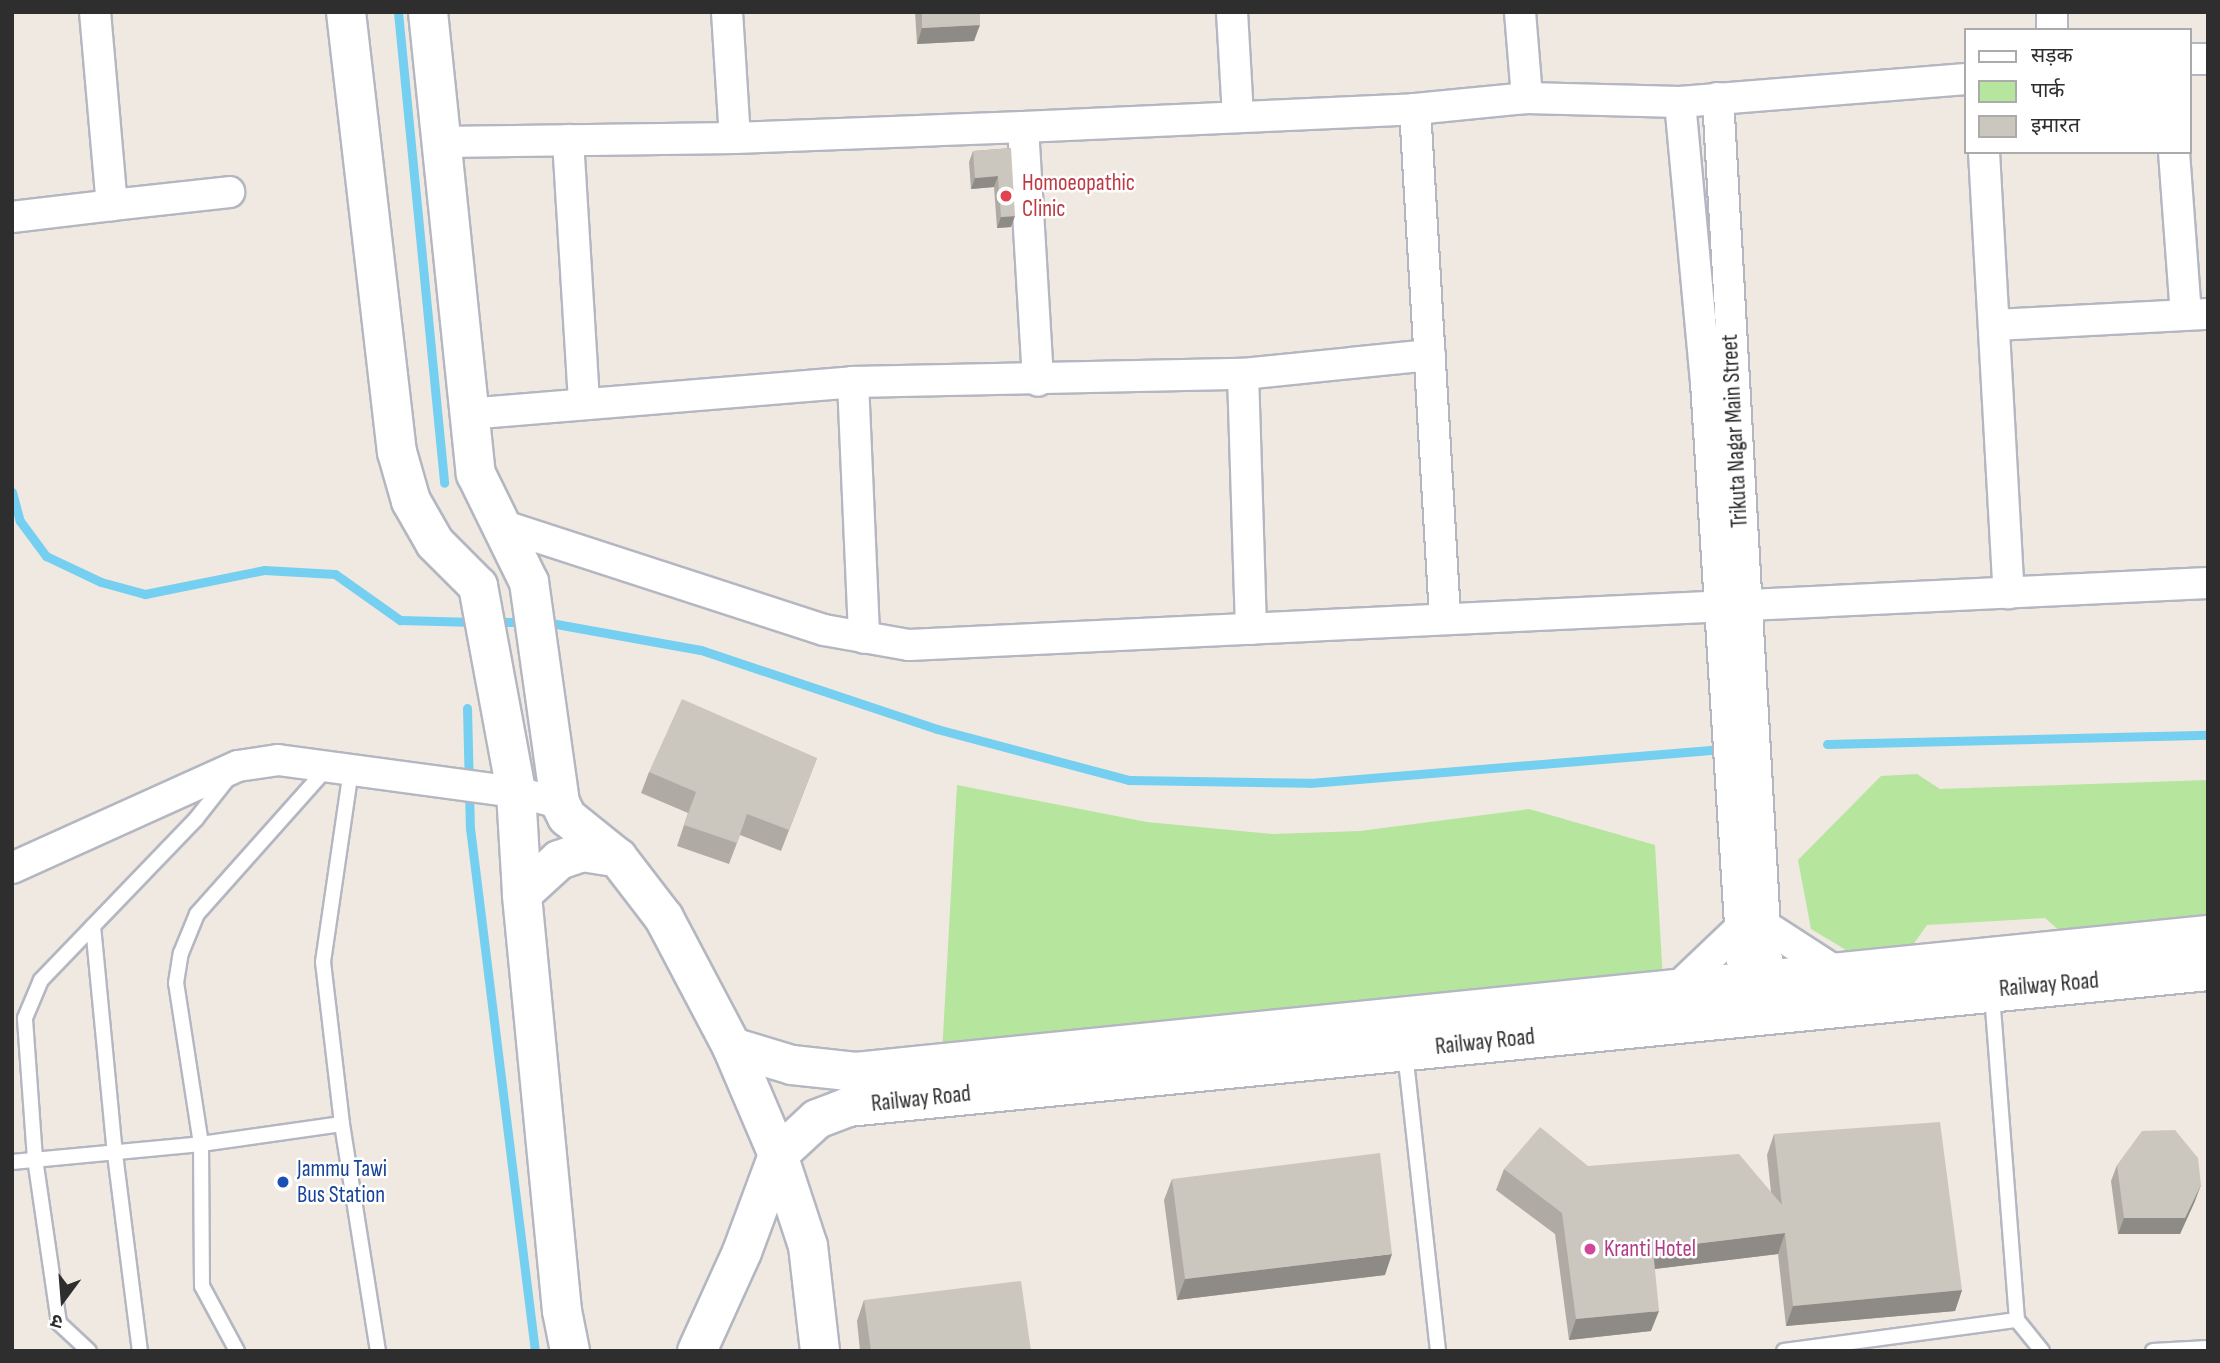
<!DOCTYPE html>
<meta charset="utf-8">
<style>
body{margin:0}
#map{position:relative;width:2220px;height:1363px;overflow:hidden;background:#efe9e1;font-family:"Sofia Sans Condensed","Noto Sans Devanagari",sans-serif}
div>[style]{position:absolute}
.green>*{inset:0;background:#b6e59e}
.stream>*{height:9px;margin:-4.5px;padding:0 4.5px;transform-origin:4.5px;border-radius:4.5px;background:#75cff0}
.roads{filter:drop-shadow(2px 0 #b4b7c1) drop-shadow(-2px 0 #b4b7c1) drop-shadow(0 2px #b4b7c1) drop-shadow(0 -2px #b4b7c1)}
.service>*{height:14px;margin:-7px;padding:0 7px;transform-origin:7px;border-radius:7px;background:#fff}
.minor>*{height:30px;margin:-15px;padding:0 15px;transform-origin:15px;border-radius:15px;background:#fff}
.secondary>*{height:38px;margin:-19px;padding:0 19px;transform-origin:19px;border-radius:19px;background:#fff}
.wall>*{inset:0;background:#afaba4}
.shaded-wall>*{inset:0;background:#8e8b86}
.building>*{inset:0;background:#cbc7bf}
.dots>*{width:19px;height:19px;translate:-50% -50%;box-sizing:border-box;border:4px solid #fff;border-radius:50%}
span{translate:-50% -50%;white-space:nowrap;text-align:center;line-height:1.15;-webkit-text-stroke:5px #fff;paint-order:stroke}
.health-label{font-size:23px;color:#be3a42}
.left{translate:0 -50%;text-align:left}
.street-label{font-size:23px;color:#2e2e2e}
.transit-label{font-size:23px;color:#164399}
.hotel-label{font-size:23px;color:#b23c85}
.frame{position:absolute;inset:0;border:14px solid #2e2e2e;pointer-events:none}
.legend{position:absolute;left:1964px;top:28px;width:228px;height:126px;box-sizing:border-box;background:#fff;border:2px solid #ababab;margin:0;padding:9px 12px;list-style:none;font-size:21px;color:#2e2e2e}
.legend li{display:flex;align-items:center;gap:14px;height:35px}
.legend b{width:35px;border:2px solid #ababab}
.north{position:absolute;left:28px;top:1265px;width:70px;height:70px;-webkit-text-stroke:5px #fff;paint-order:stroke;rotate:196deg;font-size:19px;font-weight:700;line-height:28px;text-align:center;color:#2e2e2e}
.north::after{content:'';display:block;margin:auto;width:24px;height:32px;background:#2e2e2e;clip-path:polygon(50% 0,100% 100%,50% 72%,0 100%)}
</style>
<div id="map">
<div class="green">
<div style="clip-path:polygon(1917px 774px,1940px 789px,2208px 780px,2208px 922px,2070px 940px,2045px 918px,1927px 925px,1905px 956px,1851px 953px,1811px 929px,1798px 860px,1881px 776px)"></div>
<div style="clip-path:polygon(957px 785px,1147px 822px,1273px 834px,1360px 831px,1529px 809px,1655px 845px,1663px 980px,942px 1054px)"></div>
</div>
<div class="stream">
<div style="left:398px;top:12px;width:473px;rotate:84.4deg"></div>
<div style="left:12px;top:492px;width:30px;rotate:75deg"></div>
<div style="left:20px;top:521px;width:44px;rotate:53.4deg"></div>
<div style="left:46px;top:556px;width:61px;rotate:25.3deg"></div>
<div style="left:101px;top:582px;width:46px;rotate:15.3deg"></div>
<div style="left:145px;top:594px;width:121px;rotate:-11.4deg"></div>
<div style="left:264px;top:570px;width:71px;rotate:3.2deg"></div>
<div style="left:335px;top:574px;width:80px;rotate:35.3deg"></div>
<div style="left:400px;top:620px;width:75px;rotate:1.5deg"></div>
<div style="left:492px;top:622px;width:35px"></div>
<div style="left:545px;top:622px;width:158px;rotate:10.2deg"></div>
<div style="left:701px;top:650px;width:249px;rotate:18.5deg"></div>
<div style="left:937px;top:729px;width:199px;rotate:14.9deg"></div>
<div style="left:1129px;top:780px;width:181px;rotate:0.9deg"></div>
<div style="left:1310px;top:783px;width:414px;rotate:-4.7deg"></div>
<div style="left:467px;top:708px;width:120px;rotate:88.6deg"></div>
<div style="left:470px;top:828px;width:527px;rotate:82.92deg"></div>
<div style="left:1827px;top:744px;width:381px;rotate:-1.4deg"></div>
</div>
<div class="roads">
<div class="service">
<div style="left:351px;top:770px;width:194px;rotate:98.3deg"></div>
<div style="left:323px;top:962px;width:163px;rotate:83.3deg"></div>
<div style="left:342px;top:1124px;width:230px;rotate:81deg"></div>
<div style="left:93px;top:926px;width:229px;rotate:84.5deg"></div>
<div style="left:115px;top:1154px;width:199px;rotate:82.8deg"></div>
<div style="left:1992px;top:995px;width:326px;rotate:85.6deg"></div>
<div style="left:2017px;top:1320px;width:40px;rotate:51deg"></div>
<div style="left:1405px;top:1052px;width:301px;rotate:83.7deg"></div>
<div style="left:12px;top:1162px;width:190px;rotate:-5.4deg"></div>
<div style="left:201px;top:1144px;width:142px;rotate:-8.1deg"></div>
<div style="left:89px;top:1351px;width:41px;rotate:-137deg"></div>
<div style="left:59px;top:1323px;width:166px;rotate:-98.3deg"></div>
<div style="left:35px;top:1159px;width:141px;rotate:-94.1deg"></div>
<div style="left:25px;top:1018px;width:41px;rotate:-67.2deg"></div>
<div style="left:41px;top:980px;width:223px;rotate:-46.1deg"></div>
<div style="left:196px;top:819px;width:53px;rotate:-51.8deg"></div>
<div style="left:237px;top:1351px;width:74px;rotate:-118.3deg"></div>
<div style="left:202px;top:1286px;width:142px;rotate:-90.4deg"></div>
<div style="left:201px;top:1144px;width:163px;rotate:-98.8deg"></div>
<div style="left:176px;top:983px;width:30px;rotate:-81deg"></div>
<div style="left:181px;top:953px;width:42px;rotate:-67.7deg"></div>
<div style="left:197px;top:914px;width:197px;rotate:-48.3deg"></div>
<div style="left:1784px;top:1351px;width:235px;rotate:-7.6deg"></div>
<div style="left:2153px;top:1351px;width:55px;rotate:-3.1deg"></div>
</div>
<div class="minor">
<div style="left:95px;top:12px;width:194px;rotate:85deg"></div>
<div style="left:112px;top:205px;width:118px;rotate:-6.3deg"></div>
<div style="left:727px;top:12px;width:126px;rotate:86.4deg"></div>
<div style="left:1232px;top:12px;width:105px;rotate:86.7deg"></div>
<div style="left:1520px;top:12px;width:86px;rotate:85.3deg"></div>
<div style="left:1527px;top:98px;width:153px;rotate:1.5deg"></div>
<div style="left:1680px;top:102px;width:287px;rotate:-4.6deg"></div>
<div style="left:2052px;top:12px;width:18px;rotate:90deg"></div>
<div style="left:2190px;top:59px;width:18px"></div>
<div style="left:1718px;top:98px;width:903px;rotate:86.76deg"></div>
<div style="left:1680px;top:102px;width:281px;rotate:84.7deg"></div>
<div style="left:1706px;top:382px;width:622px;rotate:86.41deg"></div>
<div style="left:1415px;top:109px;width:509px;rotate:86.62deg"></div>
<div style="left:1023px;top:127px;width:254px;rotate:86.6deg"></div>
<div style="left:568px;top:140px;width:262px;rotate:86.5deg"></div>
<div style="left:442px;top:142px;width:293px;rotate:-0.8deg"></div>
<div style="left:735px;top:138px;width:288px;rotate:-2.2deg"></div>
<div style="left:1023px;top:127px;width:392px;rotate:-2.6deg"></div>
<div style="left:1415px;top:109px;width:113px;rotate:-5.6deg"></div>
<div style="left:1984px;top:152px;width:442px;rotate:86.8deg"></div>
<div style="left:2174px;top:152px;width:163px;rotate:85.8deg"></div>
<div style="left:12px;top:217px;width:101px;rotate:-6.8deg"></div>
<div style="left:1996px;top:325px;width:212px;rotate:-3deg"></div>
<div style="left:1243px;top:374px;width:255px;rotate:88.2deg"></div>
<div style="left:853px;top:382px;width:256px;rotate:87.5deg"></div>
<div style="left:467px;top:414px;width:387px;rotate:-4.7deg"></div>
<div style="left:853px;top:382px;width:390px;rotate:-1.2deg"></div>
<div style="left:1243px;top:374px;width:188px;rotate:-5.8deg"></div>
<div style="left:504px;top:526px;width:336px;rotate:18deg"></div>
<div style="left:824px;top:630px;width:86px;rotate:10deg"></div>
<div style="left:909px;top:645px;width:1300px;rotate:-2.73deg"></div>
<div style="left:12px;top:868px;width:248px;rotate:-24.3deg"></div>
<div style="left:238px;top:766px;width:40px;rotate:-8.5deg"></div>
<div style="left:278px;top:760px;width:240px;rotate:7.7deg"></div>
<div style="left:516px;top:792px;width:45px;rotate:14deg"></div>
<div style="left:1764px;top:925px;width:88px;rotate:33deg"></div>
<div style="left:1676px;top:989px;width:88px;rotate:-43.6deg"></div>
</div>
<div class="secondary">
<div style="left:346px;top:12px;width:443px;rotate:83.4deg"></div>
<div style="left:397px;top:452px;width:51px;rotate:74.1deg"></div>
<div style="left:411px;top:501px;width:48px;rotate:60.3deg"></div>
<div style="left:435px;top:543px;width:61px;rotate:45deg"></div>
<div style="left:478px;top:586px;width:209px;rotate:79.5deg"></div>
<div style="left:516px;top:792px;width:102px;rotate:86.6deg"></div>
<div style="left:428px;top:12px;width:464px;rotate:84.1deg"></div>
<div style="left:476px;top:474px;width:120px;rotate:63.9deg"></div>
<div style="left:529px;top:582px;width:223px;rotate:82deg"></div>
<div style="left:560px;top:803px;width:16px;rotate:63deg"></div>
<div style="left:567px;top:817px;width:65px;rotate:38.8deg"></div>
<div style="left:618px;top:858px;width:76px;rotate:52.5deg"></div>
<div style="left:664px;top:918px;width:146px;rotate:62.2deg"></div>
<div style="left:732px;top:1047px;width:117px;rotate:66.9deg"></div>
<div style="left:778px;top:1155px;width:103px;rotate:110.4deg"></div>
<div style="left:742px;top:1252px;width:109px;rotate:114.4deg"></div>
<div style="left:732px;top:1047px;width:63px;rotate:16.7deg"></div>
<div style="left:792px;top:1065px;width:64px;rotate:6.2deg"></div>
<div style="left:856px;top:1072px;width:1359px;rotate:-5.79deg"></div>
<div style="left:570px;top:1351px;width:41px;rotate:-101.3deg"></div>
<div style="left:562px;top:1311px;width:419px;rotate:-95.5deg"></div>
<div style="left:522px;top:894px;width:50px;rotate:-42.6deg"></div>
<div style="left:559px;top:860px;width:24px;rotate:-19deg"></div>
<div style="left:582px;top:852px;width:36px;rotate:9deg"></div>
<div style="left:820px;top:1351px;width:106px;rotate:-96.5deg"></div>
<div style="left:808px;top:1246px;width:96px;rotate:-108.2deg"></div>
<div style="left:778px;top:1155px;width:53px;rotate:-42.7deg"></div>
<div style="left:817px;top:1119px;width:33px;rotate:-21deg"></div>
<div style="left:848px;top:1107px;width:1367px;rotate:-5.71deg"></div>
</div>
</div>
<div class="wall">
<div style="clip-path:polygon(915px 12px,980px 12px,974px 41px,917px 44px)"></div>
<div style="clip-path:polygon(1011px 148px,1011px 227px,997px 228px,994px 187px,971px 189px,969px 162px,973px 151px)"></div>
<div style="clip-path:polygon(817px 758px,781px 851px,740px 835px,729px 864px,677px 846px,688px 813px,641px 793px,649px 772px)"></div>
<div style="clip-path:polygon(1774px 1134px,1962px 1290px,1955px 1311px,1786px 1326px,1778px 1254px,1655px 1269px,1651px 1331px,1569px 1340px,1555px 1234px,1496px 1190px,1504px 1169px,1771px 1192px,1767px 1155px)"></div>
<div style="clip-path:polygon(2117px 1165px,2195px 1201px,2180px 1234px,2118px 1234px,2111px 1181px)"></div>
<div style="clip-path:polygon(1172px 1179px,1385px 1275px,1177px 1300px,1164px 1200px)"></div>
<div style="clip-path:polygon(864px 1300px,1031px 1351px,860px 1351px,857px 1321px)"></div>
</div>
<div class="shaded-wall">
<div style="clip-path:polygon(980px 25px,974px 41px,917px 44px,922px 28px)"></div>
<div style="clip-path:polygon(998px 176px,994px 187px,971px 189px,975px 178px)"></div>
<div style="clip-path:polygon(1015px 216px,1011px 227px,997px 228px,1001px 217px)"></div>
<div style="clip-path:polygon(2201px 1185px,2195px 1201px,2180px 1234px,2118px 1234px,2124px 1218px)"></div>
<div style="clip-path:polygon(1785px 1233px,1778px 1254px,1646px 1270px,1653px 1249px)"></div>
<div style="clip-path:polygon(1392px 1254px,1385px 1275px,1177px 1300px,1185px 1279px)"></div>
<div style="clip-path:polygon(1962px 1290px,1955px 1311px,1786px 1326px,1793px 1306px)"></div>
<div style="clip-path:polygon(1659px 1311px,1651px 1331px,1569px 1340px,1576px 1319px)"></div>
</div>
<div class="building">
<div style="clip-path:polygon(922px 12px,980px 12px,980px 25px,922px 28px)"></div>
<div style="clip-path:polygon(1011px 148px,1015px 216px,1001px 217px,998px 176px,975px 178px,973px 151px)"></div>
<div style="clip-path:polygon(682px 699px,817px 758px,789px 830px,747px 814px,737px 843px,684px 825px,696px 792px,649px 772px)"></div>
<div style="clip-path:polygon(1940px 1122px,1962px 1290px,1793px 1306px,1785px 1233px,1653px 1249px,1659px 1311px,1576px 1319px,1562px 1213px,1504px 1169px,1540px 1127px,1588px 1166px,1739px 1154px,1782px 1205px,1774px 1134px)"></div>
<div style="clip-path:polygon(2175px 1130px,2198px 1158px,2201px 1185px,2185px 1218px,2124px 1218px,2117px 1165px,2142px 1131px)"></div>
<div style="clip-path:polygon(1380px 1153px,1392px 1254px,1185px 1279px,1172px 1179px)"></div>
<div style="clip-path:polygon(1021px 1281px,1031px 1351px,871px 1351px,864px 1300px)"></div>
</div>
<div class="dots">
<div style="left:1006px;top:196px;background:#e0444e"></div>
<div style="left:283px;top:1182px;background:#1a4fb4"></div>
<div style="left:1590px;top:1249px;background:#d1479c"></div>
</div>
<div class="health-label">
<span class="left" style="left:1022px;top:196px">Homoeopathic<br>Clinic</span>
</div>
<div class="street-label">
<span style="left:1735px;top:431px;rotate:-93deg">Trikuta Nagar Main Street</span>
<span style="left:2049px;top:985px;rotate:-5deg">Railway Road</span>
<span style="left:1485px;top:1042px;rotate:-6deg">Railway Road</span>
<span style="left:921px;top:1099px;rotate:-6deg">Railway Road</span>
</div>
<div class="transit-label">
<span class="left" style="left:297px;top:1182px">Jammu Tawi<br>Bus Station</span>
</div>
<div class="hotel-label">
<span class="left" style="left:1604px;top:1249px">Kranti Hotel</span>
</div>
<div class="frame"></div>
<ul class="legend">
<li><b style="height:9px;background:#fff"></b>सड़क</li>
<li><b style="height:19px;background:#b6e59e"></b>पार्क</li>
<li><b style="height:19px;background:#cbc7bf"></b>इमारत</li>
</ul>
<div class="north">उ</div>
</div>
